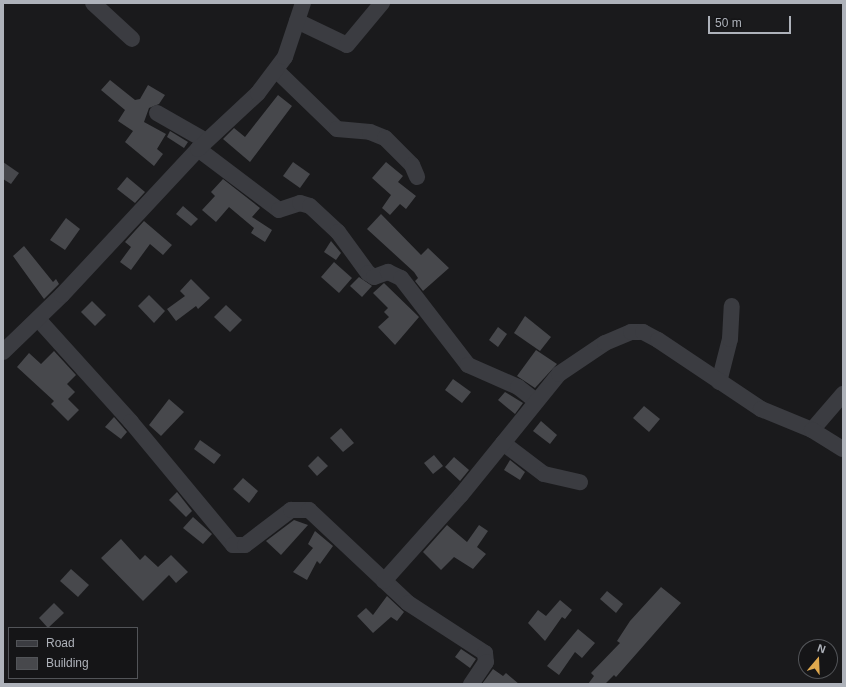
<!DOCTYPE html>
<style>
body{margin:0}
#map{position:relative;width:846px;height:687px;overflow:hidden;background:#1a1a1c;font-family:Arial,sans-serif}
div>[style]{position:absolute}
.building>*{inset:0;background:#47484c}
.minor>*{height:16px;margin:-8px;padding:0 8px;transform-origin:8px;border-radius:8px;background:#3b3c41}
span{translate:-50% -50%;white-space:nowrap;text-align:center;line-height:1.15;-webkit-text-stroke:3px #151517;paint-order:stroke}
.frame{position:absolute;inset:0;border:4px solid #aeb2ba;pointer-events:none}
.legend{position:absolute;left:8px;top:627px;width:130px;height:52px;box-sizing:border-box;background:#151517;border:1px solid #525458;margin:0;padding:5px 7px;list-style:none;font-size:12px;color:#aeb2ba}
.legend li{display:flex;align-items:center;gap:8px;height:20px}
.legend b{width:20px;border:1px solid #525458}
.north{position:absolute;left:798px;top:639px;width:40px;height:40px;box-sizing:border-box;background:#151517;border:1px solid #525458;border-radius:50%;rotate:19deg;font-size:11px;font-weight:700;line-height:16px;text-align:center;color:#aeb2ba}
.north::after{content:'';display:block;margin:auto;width:14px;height:18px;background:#e0a94e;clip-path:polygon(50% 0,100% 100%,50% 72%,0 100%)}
.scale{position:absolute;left:708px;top:16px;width:83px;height:18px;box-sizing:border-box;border:2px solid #aeb2ba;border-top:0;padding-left:5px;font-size:12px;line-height:14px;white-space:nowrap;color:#aeb2ba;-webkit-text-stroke:3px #151517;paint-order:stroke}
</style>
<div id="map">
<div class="building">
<div style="clip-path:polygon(110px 80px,135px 100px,140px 99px,148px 85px,165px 95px,159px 104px,149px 108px,144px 122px,166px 134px,157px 149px,163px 154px,154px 166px,125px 142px,133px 131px,118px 121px,125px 110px,101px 90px)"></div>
<div style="clip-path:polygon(278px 95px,292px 106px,250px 162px,223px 139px,234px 128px,245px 137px)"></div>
<div style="clip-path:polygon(170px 131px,188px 142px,184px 148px,167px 137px)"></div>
<div style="clip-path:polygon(3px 162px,19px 173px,11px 184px,3px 179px)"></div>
<div style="clip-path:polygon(293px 162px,310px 174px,300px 188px,283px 176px)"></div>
<div style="clip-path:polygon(386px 162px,403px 176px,398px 182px,416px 196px,406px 209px,400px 204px,390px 215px,382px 208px,391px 195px,372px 178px)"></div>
<div style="clip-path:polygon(127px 177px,145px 192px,135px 203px,117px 189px)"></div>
<div style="clip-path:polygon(223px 179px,260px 208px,252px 217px,272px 230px,265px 242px,251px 233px,254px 228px,229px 207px,216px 222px,202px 210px,215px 196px,211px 192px)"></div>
<div style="clip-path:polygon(183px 206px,198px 219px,191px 226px,176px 214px)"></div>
<div style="clip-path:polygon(381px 214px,421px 255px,428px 248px,449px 268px,423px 291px,415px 281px,418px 278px,414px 272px,367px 229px)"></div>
<div style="clip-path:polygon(66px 218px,80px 229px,65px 250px,50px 240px)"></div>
<div style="clip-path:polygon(144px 221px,172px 245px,163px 255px,150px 244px,131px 270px,120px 262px,131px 247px,125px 242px)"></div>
<div style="clip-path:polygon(331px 241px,341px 253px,336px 260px,324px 252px)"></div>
<div style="clip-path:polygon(24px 246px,53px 282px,56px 279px,59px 284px,44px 299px,13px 256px)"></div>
<div style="clip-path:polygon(334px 262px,352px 278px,339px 293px,321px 277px)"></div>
<div style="clip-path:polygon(359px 277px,372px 286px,362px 297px,350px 286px)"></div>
<div style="clip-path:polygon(191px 279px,210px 298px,198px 309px,196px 306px,176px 321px,167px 309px,185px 296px,180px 291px)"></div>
<div style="clip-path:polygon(384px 283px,419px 317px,395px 345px,378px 327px,389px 317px,384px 312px,388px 308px,373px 293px)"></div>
<div style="clip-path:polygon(149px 295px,165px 311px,154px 323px,138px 306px)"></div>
<div style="clip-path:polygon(92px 301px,106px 315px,95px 326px,81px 312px)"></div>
<div style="clip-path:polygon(226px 305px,242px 320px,230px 332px,214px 317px)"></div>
<div style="clip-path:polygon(525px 316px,551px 337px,540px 351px,514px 333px)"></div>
<div style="clip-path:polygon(498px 327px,507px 334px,498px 347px,489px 340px)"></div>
<div style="clip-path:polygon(536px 350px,557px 364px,535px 388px,517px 376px)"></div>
<div style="clip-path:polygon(54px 351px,76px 375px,67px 384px,75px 392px,68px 399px,79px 410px,68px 421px,51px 404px,54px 401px,17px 367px,29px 353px,41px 364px)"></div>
<div style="clip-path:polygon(453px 379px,471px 392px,462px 403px,445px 390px)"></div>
<div style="clip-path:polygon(505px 392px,523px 403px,515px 414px,498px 400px)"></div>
<div style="clip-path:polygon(169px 399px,184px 412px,161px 436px,149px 425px)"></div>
<div style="clip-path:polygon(644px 406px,660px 419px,649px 432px,633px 418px)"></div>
<div style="clip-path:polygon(114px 417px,127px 432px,121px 439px,105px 427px)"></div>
<div style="clip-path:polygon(541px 421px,557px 435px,550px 444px,533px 431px)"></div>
<div style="clip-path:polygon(341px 428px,354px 443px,343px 452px,330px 438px)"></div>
<div style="clip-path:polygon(200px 440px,221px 455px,214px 464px,194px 449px)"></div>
<div style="clip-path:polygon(434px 455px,443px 466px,433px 474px,424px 463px)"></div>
<div style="clip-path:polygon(318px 456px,328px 466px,317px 476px,308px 466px)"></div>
<div style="clip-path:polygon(454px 457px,469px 470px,460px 481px,445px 467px)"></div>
<div style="clip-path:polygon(510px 460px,525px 472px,520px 480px,504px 470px)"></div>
<div style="clip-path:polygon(243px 478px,258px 491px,249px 503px,233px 489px)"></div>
<div style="clip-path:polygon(177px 492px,192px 511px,186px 517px,169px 500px)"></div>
<div style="clip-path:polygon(193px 517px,212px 534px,203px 544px,183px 528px)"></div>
<div style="clip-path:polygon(294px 520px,308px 525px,281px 555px,266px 541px)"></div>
<div style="clip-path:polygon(447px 525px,467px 542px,479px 525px,488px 531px,477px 547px,486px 554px,473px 569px,454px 557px,441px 570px,423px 552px)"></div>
<div style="clip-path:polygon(315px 531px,333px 546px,320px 564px,317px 561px,307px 580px,293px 572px,313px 548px,308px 544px)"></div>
<div style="clip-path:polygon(121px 539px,140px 560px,145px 555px,158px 567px,171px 555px,188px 572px,176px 583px,169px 575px,143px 601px,101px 558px)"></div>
<div style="clip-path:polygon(71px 569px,89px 585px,78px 597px,60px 581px)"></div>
<div style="clip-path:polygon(661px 587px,681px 603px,616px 677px,614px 675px,605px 684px,588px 684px,594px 676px,591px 673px,620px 643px,617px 641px,630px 621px)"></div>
<div style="clip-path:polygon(607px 591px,623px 604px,616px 613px,600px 599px)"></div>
<div style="clip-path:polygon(387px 596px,404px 612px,397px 621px,391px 617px,373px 633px,357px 616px,366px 608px,373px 615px)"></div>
<div style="clip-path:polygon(560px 600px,572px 610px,565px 619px,562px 617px,545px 641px,528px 623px,538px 610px,546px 616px)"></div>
<div style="clip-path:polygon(54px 603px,64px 613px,48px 628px,39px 618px)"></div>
<div style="clip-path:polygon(578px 629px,595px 643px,582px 658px,575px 652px,559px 675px,547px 666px)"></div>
<div style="clip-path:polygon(461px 649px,476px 659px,470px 668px,455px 657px)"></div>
<div style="clip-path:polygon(493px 669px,503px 676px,506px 673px,519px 684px,482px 684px)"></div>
</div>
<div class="minor">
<div style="left:93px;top:3px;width:53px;rotate:42.7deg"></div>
<div style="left:297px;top:21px;width:55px;rotate:25.6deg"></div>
<div style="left:347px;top:45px;width:55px;rotate:-50.2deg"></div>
<div style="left:277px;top:71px;width:83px;rotate:44deg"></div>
<div style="left:337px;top:129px;width:33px;rotate:5deg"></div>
<div style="left:370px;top:132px;width:16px;rotate:22deg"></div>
<div style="left:385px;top:138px;width:38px;rotate:45deg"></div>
<div style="left:412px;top:165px;width:13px;rotate:67deg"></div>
<div style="left:157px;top:113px;width:56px;rotate:29.7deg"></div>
<div style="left:198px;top:149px;width:101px;rotate:37deg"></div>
<div style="left:279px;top:210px;width:22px;rotate:-18deg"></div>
<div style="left:300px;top:203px;width:10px;rotate:17deg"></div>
<div style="left:310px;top:206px;width:38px;rotate:43deg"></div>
<div style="left:338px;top:232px;width:51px;rotate:53.8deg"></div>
<div style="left:368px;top:273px;width:7px;rotate:34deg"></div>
<div style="left:374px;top:277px;width:15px;rotate:-20deg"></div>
<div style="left:388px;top:272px;width:14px;rotate:25deg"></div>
<div style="left:401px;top:278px;width:110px;rotate:52.4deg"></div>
<div style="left:468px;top:365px;width:55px;rotate:23.7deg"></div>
<div style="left:518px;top:387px;width:23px;rotate:38deg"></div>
<div style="left:38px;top:319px;width:139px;rotate:47.9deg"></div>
<div style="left:131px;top:422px;width:160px;rotate:50.3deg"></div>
<div style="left:233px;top:545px;width:12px"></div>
<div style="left:245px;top:545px;width:58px;rotate:-37.3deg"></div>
<div style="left:291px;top:510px;width:18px"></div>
<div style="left:309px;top:510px;width:136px;rotate:43.2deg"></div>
<div style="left:408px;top:603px;width:92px;rotate:33deg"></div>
<div style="left:485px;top:653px;width:9px;rotate:84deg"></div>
<div style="left:486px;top:662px;width:27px;rotate:124deg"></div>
<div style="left:3px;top:352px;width:82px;rotate:-44deg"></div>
<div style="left:62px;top:295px;width:200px;rotate:-47deg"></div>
<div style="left:198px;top:149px;width:82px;rotate:-43deg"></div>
<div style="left:258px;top:93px;width:45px;rotate:-53.1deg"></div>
<div style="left:285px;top:57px;width:57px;rotate:-71.6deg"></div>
<div style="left:719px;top:382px;width:44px;rotate:-75.7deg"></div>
<div style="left:730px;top:339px;width:33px;rotate:-87deg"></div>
<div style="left:812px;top:430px;width:48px;rotate:-49.3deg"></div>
<div style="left:503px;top:443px;width:51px;rotate:37.1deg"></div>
<div style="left:544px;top:474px;width:37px;rotate:13deg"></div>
<div style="left:384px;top:581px;width:115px;rotate:-48.2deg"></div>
<div style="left:461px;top:495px;width:156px;rotate:-51deg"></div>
<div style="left:559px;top:374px;width:55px;rotate:-34deg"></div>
<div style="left:605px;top:343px;width:28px;rotate:-23deg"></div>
<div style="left:631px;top:332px;width:12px"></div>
<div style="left:643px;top:332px;width:17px;rotate:28deg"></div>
<div style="left:658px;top:340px;width:124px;rotate:33.8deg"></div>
<div style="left:761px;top:409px;width:55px;rotate:22.4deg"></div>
<div style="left:812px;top:430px;width:36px;rotate:32deg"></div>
</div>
<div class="frame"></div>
<ul class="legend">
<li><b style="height:5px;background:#3b3c41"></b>Road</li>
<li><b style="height:11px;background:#47484c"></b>Building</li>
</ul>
<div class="north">N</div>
<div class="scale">50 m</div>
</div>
